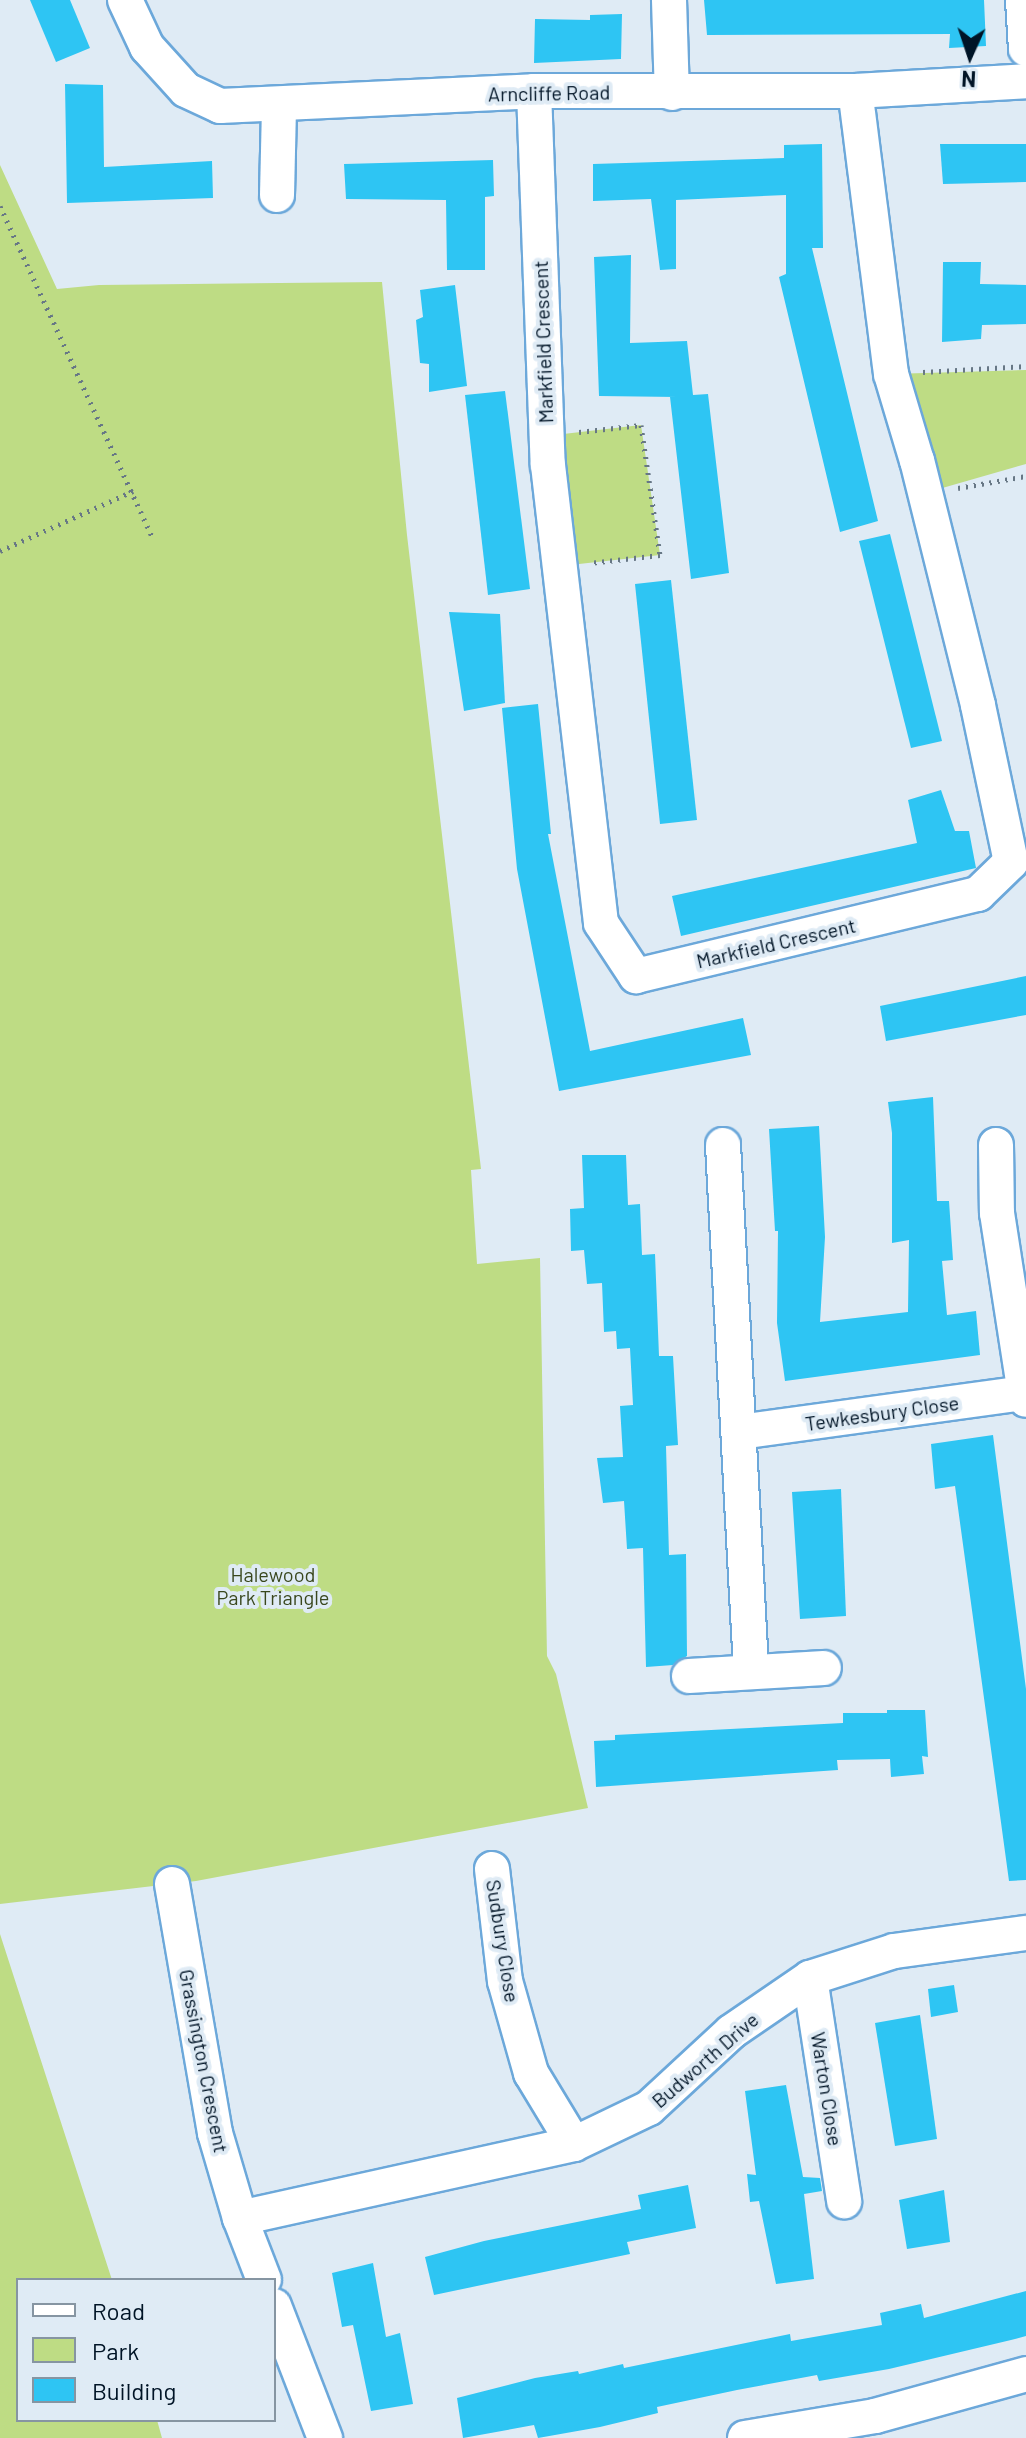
<!DOCTYPE html>
<style>
body{margin:0}
#map{position:relative;width:1026px;height:2438px;overflow:hidden;background:#dfebf5;font-family:Barlow,sans-serif}
div>[style]{position:absolute}
.green>*{inset:0;background:#bedc84}
.building>*{inset:0;background:#2ec5f3}
.path>*{height:5px;margin-top:-2.5px;transform-origin:0;background:repeating-linear-gradient(90deg,#677785 0 2px,transparent 0 8px)}
.roads{filter:drop-shadow(2px 0 #6ca8da) drop-shadow(-2px 0 #6ca8da) drop-shadow(0 2px #6ca8da) drop-shadow(0 -2px #6ca8da)}
.minor>*{height:34px;margin:-17px;padding:0 17px;transform-origin:17px;border-radius:17px;background:#fff}
span{translate:-50% -50%;white-space:nowrap;text-align:center;line-height:1.15;-webkit-text-stroke:8px #dfebf5;paint-order:stroke}
.street-label{font-size:20px;color:#001426}
.park-label{font-size:20px;color:#39471d}
.legend{position:absolute;left:16px;top:2278px;width:260px;height:144px;box-sizing:border-box;background:#dfebf5;border:2px solid #8695a2;margin:0;padding:10px 14px;list-style:none;font-size:24px;color:#001426}
.legend li{display:flex;align-items:center;gap:16px;height:40px}
.legend b{width:40px;border:2px solid #8695a2}
.north{position:absolute;left:930px;top:16px;width:80px;height:80px;-webkit-text-stroke:6px #dfebf5;paint-order:stroke;rotate:183deg;font-size:22px;font-weight:700;line-height:32px;text-align:center;color:#001426}
.north::after{content:'';display:block;margin:auto;width:28px;height:36px;background:#001426;clip-path:polygon(50% 0,100% 100%,50% 72%,0 100%)}
</style>
<div id="map">
<div class="green">
<div style="clip-path:polygon(0 165px,57px 289px,99px 285px,382px 282px,407px 535px,481px 1169px,471px 1170px,477px 1264px,540px 1258px,547px 1656px,556px 1674px,588px 1808px,196px 1881px,0 1904px)"></div>
<div style="clip-path:polygon(1026px 370px,1026px 464px,925px 493px,891px 374px)"></div>
<div style="clip-path:polygon(641px 425px,660px 555px,561px 566px,546px 436px)"></div>
<div style="clip-path:polygon(0 1934px,112px 2280px,18px 2280px,18px 2420px,157px 2420px,162px 2438px,0 2438px)"></div>
</div>
<div class="building">
<div style="clip-path:polygon(30px 0,70px 0,90px 48px,56px 62px)"></div>
<div style="clip-path:polygon(704px 0,984px 0,986px 46px,949px 48px,950px 34px,707px 35px)"></div>
<div style="clip-path:polygon(622px 14px,621px 59px,534px 63px,535px 19px,590px 20px,590px 15px)"></div>
<div style="clip-path:polygon(65px 84px,103px 85px,104px 167px,212px 161px,213px 198px,67px 203px)"></div>
<div style="clip-path:polygon(822px 144px,823px 248px,812px 248px,878px 521px,840px 532px,779px 277px,786px 274px,786px 195px,676px 200px,676px 269px,660px 270px,651px 199px,593px 201px,593px 164px,784px 158px,784px 145px)"></div>
<div style="clip-path:polygon(940px 144px,1026px 144px,1026px 182px,943px 184px)"></div>
<div style="clip-path:polygon(493px 160px,494px 196px,485px 197px,485px 270px,447px 270px,446px 200px,346px 199px,344px 164px)"></div>
<div style="clip-path:polygon(631px 255px,630px 343px,687px 341px,693px 395px,708px 394px,729px 573px,691px 579px,670px 397px,677px 397px,599px 396px,594px 257px)"></div>
<div style="clip-path:polygon(943px 262px,981px 262px,980px 284px,1026px 285px,1026px 324px,982px 325px,981px 339px,942px 342px)"></div>
<div style="clip-path:polygon(455px 285px,467px 386px,429px 392px,429px 364px,420px 363px,416px 320px,423px 317px,420px 290px)"></div>
<div style="clip-path:polygon(505px 391px,530px 589px,488px 595px,465px 395px)"></div>
<div style="clip-path:polygon(890px 534px,942px 741px,911px 748px,859px 541px)"></div>
<div style="clip-path:polygon(671px 580px,697px 820px,660px 824px,635px 584px)"></div>
<div style="clip-path:polygon(449px 612px,500px 614px,505px 703px,464px 711px)"></div>
<div style="clip-path:polygon(538px 704px,551px 834px,548px 834px,590px 1051px,743px 1018px,751px 1055px,559px 1091px,517px 869px,502px 708px)"></div>
<div style="clip-path:polygon(941px 790px,955px 831px,969px 831px,976px 868px,681px 936px,672px 896px,917px 843px,908px 800px)"></div>
<div style="clip-path:polygon(1026px 976px,1026px 1015px,886px 1041px,880px 1006px)"></div>
<div style="clip-path:polygon(933px 1097px,937px 1201px,949px 1201px,953px 1260px,942px 1261px,947px 1315px,976px 1311px,980px 1355px,785px 1381px,777px 1323px,778px 1231px,775px 1231px,769px 1129px,819px 1126px,825px 1237px,820px 1322px,908px 1312px,909px 1240px,892px 1243px,892px 1133px,888px 1102px)"></div>
<div style="clip-path:polygon(582px 1155px,626px 1155px,628px 1205px,640px 1204px,642px 1255px,655px 1254px,659px 1356px,673px 1356px,678px 1445px,666px 1446px,669px 1555px,686px 1554px,687px 1656px,673px 1665px,646px 1667px,643px 1548px,627px 1549px,624px 1501px,603px 1503px,597px 1458px,623px 1457px,620px 1406px,633px 1405px,630px 1348px,617px 1349px,616px 1331px,604px 1332px,602px 1283px,587px 1284px,584px 1250px,571px 1251px,570px 1209px,584px 1208px)"></div>
<div style="clip-path:polygon(993px 1435px,1026px 1689px,1026px 1880px,1009px 1881px,955px 1486px,935px 1489px,931px 1444px)"></div>
<div style="clip-path:polygon(841px 1489px,846px 1616px,800px 1619px,792px 1492px)"></div>
<div style="clip-path:polygon(887px 1710px,925px 1710px,928px 1757px,922px 1756px,924px 1774px,891px 1777px,890px 1759px,837px 1760px,838px 1770px,596px 1787px,594px 1741px,615px 1740px,615px 1735px,843px 1723px,843px 1713px,887px 1713px)"></div>
<div style="clip-path:polygon(954px 1985px,958px 2012px,931px 2017px,928px 1989px)"></div>
<div style="clip-path:polygon(920px 2015px,937px 2139px,895px 2146px,875px 2023px)"></div>
<div style="clip-path:polygon(786px 2085px,803px 2177px,820px 2178px,822px 2191px,804px 2194px,814px 2279px,776px 2284px,759px 2201px,750px 2202px,747px 2174px,756px 2175px,745px 2091px)"></div>
<div style="clip-path:polygon(688px 2185px,696px 2228px,627px 2242px,630px 2254px,434px 2295px,425px 2257px,484px 2241px,641px 2209px,638px 2195px)"></div>
<div style="clip-path:polygon(944px 2190px,950px 2242px,907px 2249px,899px 2200px)"></div>
<div style="clip-path:polygon(373px 2263px,386px 2337px,400px 2333px,413px 2404px,371px 2411px,353px 2325px,342px 2327px,332px 2273px)"></div>
<div style="clip-path:polygon(1026px 2291px,1026px 2336px,1011px 2340px,889px 2369px,819px 2381px,817px 2375px,737px 2390px,657px 2407px,658px 2413px,600px 2427px,538px 2438px,534px 2425px,463px 2438px,457px 2398px,535px 2378px,578px 2371px,579px 2374px,623px 2364px,624px 2368px,790px 2334px,791px 2341px,882px 2325px,880px 2313px,921px 2304px,924px 2318px)"></div>
</div>
<div class="path">
<div style="left:0;top:206px;width:363px;rotate:65.3deg"></div>
<div style="left:923px;top:372px;width:103px;rotate:-3.3deg"></div>
<div style="left:579px;top:432px;width:62px;rotate:-6.4deg"></div>
<div style="left:641px;top:425px;width:131px;rotate:81.7deg"></div>
<div style="left:660px;top:555px;width:71px;rotate:173.6deg"></div>
<div style="left:958px;top:488px;width:69px;rotate:-10deg"></div>
<div style="left:0;top:551px;width:146px;rotate:-24.3deg"></div>
</div>
<div class="roads">
<div class="minor">
<div style="left:125px;top:0;width:52px;rotate:64.9deg"></div>
<div style="left:147px;top:47px;width:58px;rotate:47.8deg"></div>
<div style="left:186px;top:90px;width:38px;rotate:25deg"></div>
<div style="left:220px;top:106px;width:314px;rotate:-2.7deg"></div>
<div style="left:534px;top:91px;width:321px"></div>
<div style="left:855px;top:91px;width:171px;rotate:-3.3deg"></div>
<div style="left:669px;top:0;width:93px;rotate:88.2deg"></div>
<div style="left:1023px;top:0;width:49px;rotate:86.5deg"></div>
<div style="left:534px;top:91px;width:374px;rotate:87.9deg"></div>
<div style="left:548px;top:465px;width:461px;rotate:83.4deg"></div>
<div style="left:601px;top:923px;width:64px;rotate:56.6deg"></div>
<div style="left:636px;top:976px;width:352px;rotate:-13.5deg"></div>
<div style="left:978px;top:894px;width:46px;rotate:-44.1deg"></div>
<div style="left:1011px;top:862px;width:160px;rotate:-101.9deg"></div>
<div style="left:978px;top:705px;width:252px;rotate:-104deg"></div>
<div style="left:917px;top:461px;width:91px;rotate:-106.6deg"></div>
<div style="left:891px;top:374px;width:285px;rotate:-97.2deg"></div>
<div style="left:277px;top:195px;width:90px;rotate:-88.7deg"></div>
<div style="left:723px;top:1145px;width:525px;rotate:86.94deg"></div>
<div style="left:996px;top:1145px;width:68px;rotate:89.2deg"></div>
<div style="left:997px;top:1213px;width:189px;rotate:81.2deg"></div>
<div style="left:739px;top:1432px;width:289px;rotate:-7.8deg"></div>
<div style="left:689px;top:1676px;width:135px;rotate:-3.4deg"></div>
<div style="left:492px;top:1869px;width:113px;rotate:83.4deg"></div>
<div style="left:505px;top:1981px;width:96px;rotate:74.2deg"></div>
<div style="left:531px;top:2073px;width:83px;rotate:58.8deg"></div>
<div style="left:172px;top:1884px;width:253px;rotate:80.2deg"></div>
<div style="left:215px;top:2133px;width:89px;rotate:73.6deg"></div>
<div style="left:240px;top:2218px;width:66px;rotate:68.8deg"></div>
<div style="left:810px;top:1978px;width:226px;rotate:81.3deg"></div>
<div style="left:240px;top:2218px;width:342px;rotate:-12.5deg"></div>
<div style="left:574px;top:2144px;width:83px;rotate:-25.6deg"></div>
<div style="left:649px;top:2108px;width:112px;rotate:-42.8deg"></div>
<div style="left:731px;top:2032px;width:96px;rotate:-34.4deg"></div>
<div style="left:810px;top:1978px;width:88px;rotate:-17.8deg"></div>
<div style="left:894px;top:1951px;width:133px;rotate:-7.8deg"></div>
<div style="left:274px;top:2306px;width:142px;rotate:68.9deg"></div>
<div style="left:745px;top:2438px;width:132px;rotate:-9.6deg"></div>
<div style="left:875px;top:2416px;width:157px;rotate:-15.5deg"></div>
</div>
</div>
<div class="street-label">
<span style="left:549px;top:93px;rotate:-1deg">Arncliffe Road</span>
<span style="left:543px;top:342px;rotate:-92deg">Markfield Crescent</span>
<span style="left:776px;top:943px;rotate:-13deg">Markfield Crescent</span>
<span style="left:882px;top:1413px;rotate:-8deg">Tewkesbury Close</span>
<span style="left:503px;top:1941px;rotate:81deg">Sudbury Close</span>
<span style="left:705px;top:2060px;rotate:-41deg">Budworth Drive</span>
<span style="left:204px;top:2061px;rotate:79deg">Grassington Crescent</span>
<span style="left:827px;top:2089px;rotate:81deg">Warton Close</span>
</div>
<div class="park-label">
<span style="left:273px;top:1586px">Halewood<br>Park Triangle</span>
</div>
<ul class="legend">
<li><b style="height:10px;background:#fff"></b>Road</li>
<li><b style="height:22px;background:#bedc84"></b>Park</li>
<li><b style="height:22px;background:#2ec5f3"></b>Building</li>
</ul>
<div class="north">N</div>
</div>
